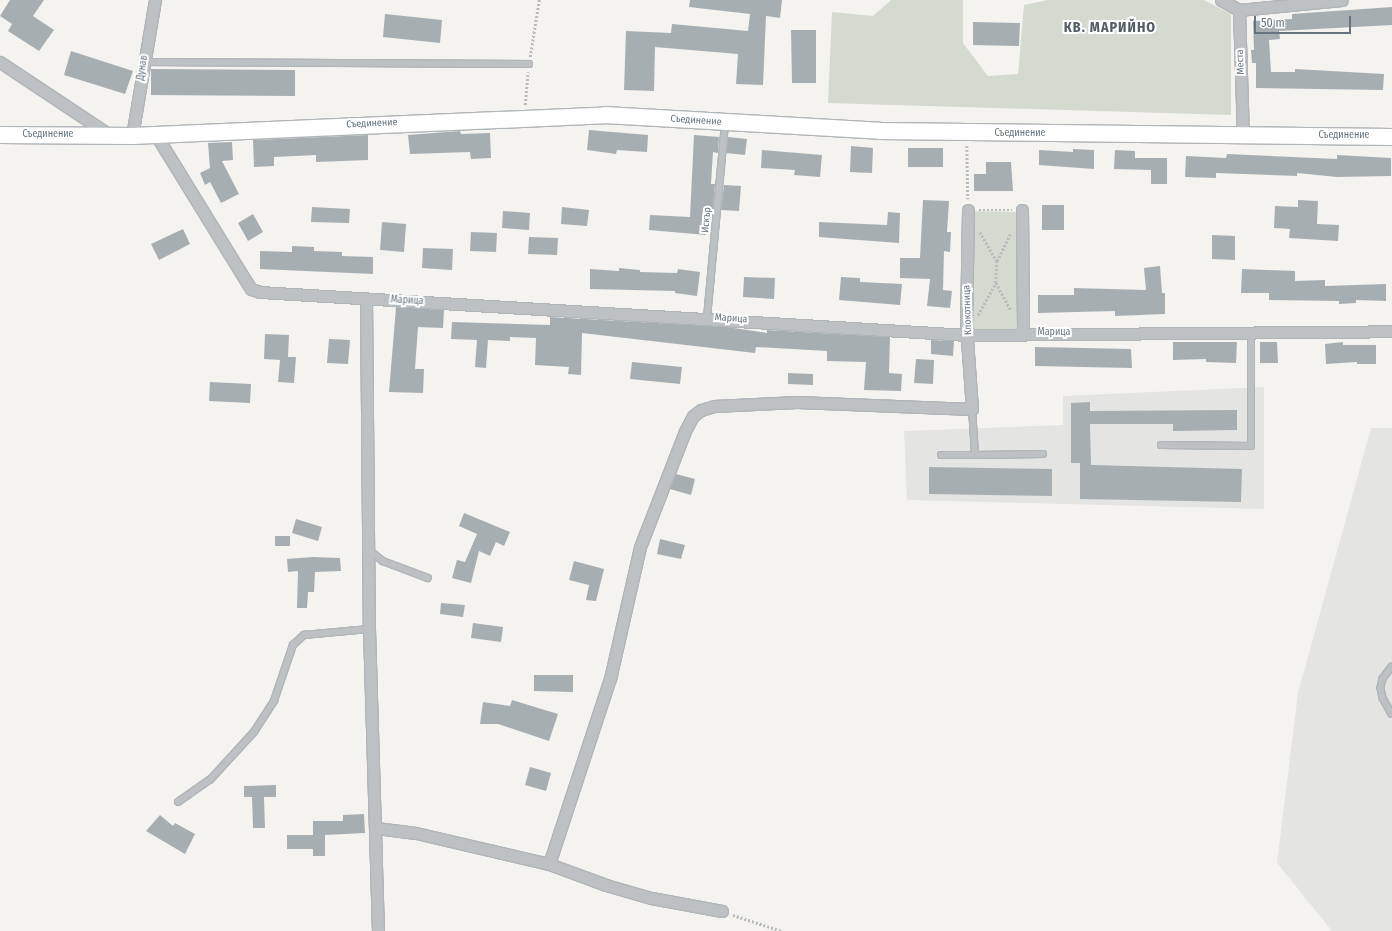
<!DOCTYPE html>
<meta charset="utf-8">
<style>
body{margin:0}
#map{position:relative;width:1392px;height:931px;overflow:hidden;background:#f4f3f0;font-family:"Fira Sans Condensed",sans-serif}
div>[style]{position:absolute}
.built>*{inset:0;background:#e4e5e3}
.green>*{inset:0;background:#d5dad1}
.building>*{inset:0;background:#a7aeb2}
.path>*{height:2.5px;margin-top:-1.25px;transform-origin:0;background:repeating-linear-gradient(90deg,#b9bbbd 0 2px,transparent 0 4px)}
.roads{filter:drop-shadow(1px 0 #b0b5b8) drop-shadow(-1px 0 #b0b5b8) drop-shadow(0 1px #b0b5b8) drop-shadow(0 -1px #b0b5b8)}
.lane>*{height:5.5px;margin:-2.75px;padding:0 2.75px;transform-origin:2.75px;border-radius:2.75px;background:#bdc1c4}
.street>*{height:11px;margin:-5.5px;padding:0 5.5px;transform-origin:5.5px;border-radius:5.5px;background:#bdc1c4}
.secondary>*{height:16px;margin:-8px;padding:0 8px;transform-origin:8px;border-radius:8px;background:#fff}
span{translate:-50% -50%;white-space:nowrap;text-align:center;line-height:1.15;-webkit-text-stroke:4px #fff;paint-order:stroke}
.street-label{font-size:10px;color:#65747e}
.district-label{font-size:14px;color:#525d64;font-weight:700;letter-spacing:1px}
.scale{position:absolute;left:1254px;top:16px;width:97px;height:18px;box-sizing:border-box;border:2px solid #65747e;border-top:0;padding-left:5px;font-size:12px;line-height:14px;white-space:nowrap;color:#65747e;-webkit-text-stroke:3px #fff;paint-order:stroke}
</style>
<div id="map">
<div class="built">
<div style="clip-path:polygon(1264px 387px,1264px 509px,907px 500px,904px 431px,1063px 425px,1063px 396px)"></div>
<div style="clip-path:polygon(1371px 428px,1392px 428px,1392px 931px,1332px 931px,1277px 863px,1298px 693px)"></div>
</div>
<div class="green">
<div style="clip-path:polygon(891px 0,963px 0,963px 43px,988px 76px,1018px 74px,1024px 5px,1048px 0,1204px 0,1231px 14px,1231px 115px,828px 103px,832px 12px,873px 16px)"></div>
<div style="clip-path:polygon(968px 211px,1023px 212px,1020px 330px,973px 329px,967px 317px)"></div>
</div>
<div class="building">
<div style="clip-path:polygon(10px 0,44px 0,33px 16px,54px 30px,39px 51px,8px 31px,12px 24px,0 16px)"></div>
<div style="clip-path:polygon(690px 0,782px 0,780px 18px,766px 16px,763px 85px,736px 84px,738px 54px,655px 47px,654px 91px,624px 90px,626px 31px,671px 33px,672px 24px,748px 31px,750px 14px,689px 7px)"></div>
<div style="clip-path:polygon(1392px 7px,1392px 25px,1279px 31px,1280px 39px,1269px 40px,1271px 72px,1295px 72px,1295px 69px,1384px 74px,1383px 90px,1256px 88px,1256px 63px,1252px 63px,1251px 50px,1254px 50px,1253px 21px,1292px 19px,1292px 14px)"></div>
<div style="clip-path:polygon(385px 14px,442px 20px,440px 43px,383px 37px)"></div>
<div style="clip-path:polygon(973px 22px,1020px 23px,1019px 46px,973px 45px)"></div>
<div style="clip-path:polygon(791px 30px,816px 30px,816px 83px,792px 83px)"></div>
<div style="clip-path:polygon(71px 51px,133px 71px,125px 94px,64px 75px)"></div>
<div style="clip-path:polygon(151px 69px,295px 70px,295px 96px,151px 95px)"></div>
<div style="clip-path:polygon(589px 130px,648px 135px,647px 152px,617px 150px,616px 154px,587px 150px)"></div>
<div style="clip-path:polygon(460px 131px,461px 134px,490px 133px,491px 158px,471px 159px,470px 152px,410px 154px,408px 135px)"></div>
<div style="clip-path:polygon(368px 135px,368px 160px,316px 162px,316px 155px,274px 157px,274px 166px,254px 167px,253px 140px)"></div>
<div style="clip-path:polygon(694px 135px,719px 137px,718px 153px,713px 152px,711px 184px,715px 184px,713px 209px,707px 209px,706px 235px,649px 230px,650px 215px,690px 217px)"></div>
<div style="clip-path:polygon(728px 137px,747px 139px,745px 155px,726px 153px)"></div>
<div style="clip-path:polygon(232px 142px,233px 160px,222px 161px,239px 194px,221px 203px,210px 182px,205px 185px,200px 173px,210px 168px,208px 143px)"></div>
<div style="clip-path:polygon(851px 146px,873px 148px,872px 173px,850px 172px)"></div>
<div style="clip-path:polygon(908px 148px,943px 148px,943px 167px,908px 167px)"></div>
<div style="clip-path:polygon(1073px 149px,1094px 150px,1094px 169px,1039px 165px,1039px 150px,1073px 152px)"></div>
<div style="clip-path:polygon(762px 150px,822px 155px,820px 177px,794px 175px,795px 170px,761px 168px)"></div>
<div style="clip-path:polygon(1115px 150px,1135px 151px,1135px 158px,1167px 158px,1167px 184px,1151px 184px,1151px 170px,1114px 169px)"></div>
<div style="clip-path:polygon(1227px 154px,1337px 159px,1337px 155px,1391px 158px,1391px 176px,1337px 177px,1297px 173px,1297px 176px,1216px 173px,1216px 178px,1185px 177px,1186px 156px,1226px 158px)"></div>
<div style="clip-path:polygon(986px 162px,1011px 162px,1013px 191px,974px 191px,974px 174px,986px 174px)"></div>
<div style="clip-path:polygon(724px 185px,741px 186px,739px 211px,721px 210px)"></div>
<div style="clip-path:polygon(923px 200px,949px 201px,947px 232px,951px 232px,950px 252px,944px 251px,943px 290px,952px 291px,950px 308px,927px 306px,930px 279px,900px 278px,900px 258px,920px 258px)"></div>
<div style="clip-path:polygon(1298px 200px,1318px 201px,1317px 224px,1339px 225px,1338px 241px,1289px 238px,1290px 229px,1274px 228px,1275px 206px,1298px 207px)"></div>
<div style="clip-path:polygon(1042px 205px,1064px 205px,1064px 230px,1042px 230px)"></div>
<div style="clip-path:polygon(312px 207px,350px 209px,349px 223px,311px 222px)"></div>
<div style="clip-path:polygon(562px 207px,589px 210px,587px 226px,561px 224px)"></div>
<div style="clip-path:polygon(503px 211px,530px 213px,529px 230px,502px 228px)"></div>
<div style="clip-path:polygon(888px 212px,900px 213px,899px 243px,819px 237px,819px 222px,887px 225px)"></div>
<div style="clip-path:polygon(253px 214px,263px 232px,248px 241px,238px 223px)"></div>
<div style="clip-path:polygon(382px 222px,406px 224px,404px 252px,380px 250px)"></div>
<div style="clip-path:polygon(183px 229px,190px 244px,159px 260px,151px 244px)"></div>
<div style="clip-path:polygon(471px 232px,497px 233px,496px 252px,470px 251px)"></div>
<div style="clip-path:polygon(1212px 235px,1235px 236px,1235px 260px,1212px 259px)"></div>
<div style="clip-path:polygon(529px 237px,558px 238px,557px 255px,528px 254px)"></div>
<div style="clip-path:polygon(292px 246px,314px 247px,314px 251px,342px 252px,342px 256px,373px 257px,373px 274px,260px 269px,260px 251px,292px 252px)"></div>
<div style="clip-path:polygon(423px 248px,453px 249px,452px 270px,422px 268px)"></div>
<div style="clip-path:polygon(1160px 266px,1162px 293px,1165px 293px,1165px 314px,1115px 316px,1115px 311px,1038px 313px,1038px 295px,1074px 295px,1074px 288px,1146px 290px,1144px 268px)"></div>
<div style="clip-path:polygon(619px 268px,640px 270px,640px 272px,677px 273px,678px 269px,700px 272px,697px 296px,675px 293px,675px 291px,590px 289px,590px 269px,619px 271px)"></div>
<div style="clip-path:polygon(1242px 269px,1295px 271px,1295px 281px,1325px 280px,1325px 286px,1386px 284px,1386px 301px,1356px 300px,1356px 303px,1339px 304px,1339px 301px,1269px 300px,1269px 293px,1241px 293px)"></div>
<div style="clip-path:polygon(744px 277px,775px 278px,774px 299px,743px 297px)"></div>
<div style="clip-path:polygon(841px 277px,860px 278px,860px 282px,902px 284px,900px 305px,839px 300px)"></div>
<div style="clip-path:polygon(396px 307px,444px 310px,443px 328px,418px 327px,415px 369px,424px 369px,423px 393px,389px 392px)"></div>
<div style="clip-path:polygon(550px 317px,727px 327px,767px 333px,767px 330px,890px 337px,889px 373px,902px 374px,901px 391px,864px 390px,866px 362px,827px 361px,827px 351px,756px 347px,755px 353px,582px 333px,581px 375px,568px 374px,569px 367px,535px 365px,536px 338px,510px 337px,510px 341px,488px 340px,486px 368px,475px 367px,477px 340px,451px 339px,452px 322px,550px 325px)"></div>
<div style="clip-path:polygon(265px 334px,289px 335px,288px 357px,296px 357px,294px 383px,278px 382px,280px 360px,264px 359px)"></div>
<div style="clip-path:polygon(329px 339px,350px 340px,348px 364px,327px 363px)"></div>
<div style="clip-path:polygon(931px 340px,954px 341px,953px 356px,931px 354px)"></div>
<div style="clip-path:polygon(1173px 342px,1237px 342px,1236px 363px,1206px 362px,1206px 359px,1173px 360px)"></div>
<div style="clip-path:polygon(1260px 342px,1277px 342px,1278px 363px,1260px 363px)"></div>
<div style="clip-path:polygon(1343px 342px,1343px 345px,1376px 345px,1376px 364px,1357px 364px,1357px 362px,1326px 364px,1325px 344px)"></div>
<div style="clip-path:polygon(1035px 347px,1131px 349px,1132px 368px,1035px 366px)"></div>
<div style="clip-path:polygon(916px 359px,934px 360px,933px 384px,914px 383px)"></div>
<div style="clip-path:polygon(632px 362px,682px 367px,680px 384px,630px 379px)"></div>
<div style="clip-path:polygon(788px 373px,813px 374px,813px 385px,788px 384px)"></div>
<div style="clip-path:polygon(210px 382px,251px 384px,250px 403px,209px 401px)"></div>
<div style="clip-path:polygon(1090px 402px,1090px 411px,1237px 410px,1237px 430px,1173px 431px,1173px 424px,1090px 424px,1091px 465px,1242px 469px,1241px 502px,1080px 499px,1080px 463px,1071px 463px,1071px 403px)"></div>
<div style="clip-path:polygon(929px 467px,1052px 469px,1052px 496px,929px 494px)"></div>
<div style="clip-path:polygon(676px 474px,695px 479px,691px 495px,670px 489px)"></div>
<div style="clip-path:polygon(464px 513px,510px 532px,504px 546px,496px 542px,490px 556px,479px 551px,471px 583px,452px 578px,457px 560px,465px 562px,477px 534px,459px 526px)"></div>
<div style="clip-path:polygon(296px 519px,322px 527px,318px 541px,292px 533px)"></div>
<div style="clip-path:polygon(275px 536px,290px 536px,290px 546px,275px 546px)"></div>
<div style="clip-path:polygon(660px 539px,685px 545px,681px 559px,657px 554px)"></div>
<div style="clip-path:polygon(313px 557px,340px 558px,341px 571px,315px 572px,314px 592px,308px 592px,307px 608px,297px 608px,298px 571px,288px 572px,287px 559px)"></div>
<div style="clip-path:polygon(574px 561px,604px 569px,596px 601px,586px 600px,589px 585px,569px 580px)"></div>
<div style="clip-path:polygon(441px 603px,465px 605px,463px 617px,440px 614px)"></div>
<div style="clip-path:polygon(473px 623px,503px 627px,501px 642px,471px 638px)"></div>
<div style="clip-path:polygon(534px 675px,573px 675px,573px 692px,534px 691px)"></div>
<div style="clip-path:polygon(512px 700px,558px 714px,549px 741px,498px 724px,480px 724px,483px 702px,510px 706px)"></div>
<div style="clip-path:polygon(530px 767px,551px 773px,546px 791px,525px 785px)"></div>
<div style="clip-path:polygon(276px 785px,276px 797px,264px 797px,265px 828px,253px 828px,252px 797px,244px 797px,244px 786px)"></div>
<div style="clip-path:polygon(364px 814px,365px 833px,325px 835px,325px 856px,313px 856px,313px 849px,287px 849px,287px 835px,313px 835px,313px 821px,343px 821px,343px 815px)"></div>
<div style="clip-path:polygon(160px 815px,173px 826px,175px 823px,195px 834px,185px 854px,146px 831px)"></div>
</div>
<div class="path">
<div style="left:530px;top:57px;width:58px;rotate:-81deg"></div>
<div style="left:525px;top:105px;width:33px;rotate:-85deg"></div>
<div style="left:967px;top:146px;width:53px;rotate:88.9deg"></div>
<div style="left:979px;top:210px;width:33px"></div>
<div style="left:980px;top:232px;width:34px;rotate:60deg"></div>
<div style="left:997px;top:261px;width:22px;rotate:93deg"></div>
<div style="left:996px;top:283px;width:31px;rotate:61deg"></div>
<div style="left:997px;top:261px;width:30px;rotate:-64deg"></div>
<div style="left:978px;top:315px;width:37px;rotate:-61deg"></div>
<div style="left:733px;top:915px;width:52px;rotate:18.1deg"></div>
</div>
<div class="roads">
<div class="lane">
<div style="left:144px;top:62px;width:385px;rotate:0.3deg"></div>
<div style="left:707px;top:318px;width:196px;rotate:-84.7deg"></div>
<div style="left:1161px;top:445px;width:90px;rotate:0.6deg"></div>
<div style="left:1251px;top:446px;width:114px;rotate:-90deg"></div>
<div style="left:941px;top:455px;width:34px"></div>
<div style="left:975px;top:455px;width:46px;rotate:-93.7deg"></div>
<div style="left:975px;top:455px;width:68px;rotate:-0.8deg"></div>
<div style="left:369px;top:550px;width:18px;rotate:38deg"></div>
<div style="left:383px;top:561px;width:48px;rotate:20.7deg"></div>
<div style="left:1392px;top:667px;width:15px;rotate:127deg"></div>
<div style="left:1383px;top:679px;width:9px;rotate:103deg"></div>
<div style="left:1381px;top:688px;width:10px;rotate:79deg"></div>
<div style="left:1383px;top:698px;width:18px;rotate:61deg"></div>
<div style="left:178px;top:802px;width:39px;rotate:-35deg"></div>
<div style="left:210px;top:780px;width:65px;rotate:-47.5deg"></div>
<div style="left:254px;top:732px;width:37px;rotate:-57deg"></div>
<div style="left:274px;top:701px;width:59px;rotate:-71.3deg"></div>
<div style="left:293px;top:645px;width:15px;rotate:-42deg"></div>
<div style="left:304px;top:635px;width:65px;rotate:-5.3deg"></div>
</div>
<div class="street">
<div style="left:1221px;top:0;width:21px;rotate:29deg"></div>
<div style="left:1239px;top:10px;width:125px;rotate:88.2deg"></div>
<div style="left:1239px;top:10px;width:103px;rotate:-5.5deg"></div>
<div style="left:0;top:62px;width:132px;rotate:33.6deg"></div>
<div style="left:156px;top:135px;width:174px;rotate:58.4deg"></div>
<div style="left:247px;top:283px;width:7px;rotate:56deg"></div>
<div style="left:251px;top:289px;width:9px;rotate:18deg"></div>
<div style="left:260px;top:292px;width:709px;rotate:3.48deg"></div>
<div style="left:968px;top:335px;width:424px;rotate:-0.5deg"></div>
<div style="left:132px;top:136px;width:138px;rotate:-80.4deg"></div>
<div style="left:1022px;top:210px;width:124px;rotate:89.5deg"></div>
<div style="left:366px;top:299px;width:330px;rotate:89.5deg"></div>
<div style="left:369px;top:629px;width:302px;rotate:88.3deg"></div>
<div style="left:376px;top:828px;width:40px;rotate:7.1deg"></div>
<div style="left:416px;top:833px;width:137px;rotate:13.1deg"></div>
<div style="left:722px;top:911px;width:72px;rotate:-169.6deg"></div>
<div style="left:651px;top:898px;width:47px;rotate:-163.9deg"></div>
<div style="left:606px;top:885px;width:61px;rotate:-159.8deg"></div>
<div style="left:549px;top:864px;width:195px;rotate:-71.8deg"></div>
<div style="left:610px;top:679px;width:135px;rotate:-77.2deg"></div>
<div style="left:640px;top:547px;width:124px;rotate:-68.8deg"></div>
<div style="left:685px;top:431px;width:17px;rotate:-62deg"></div>
<div style="left:693px;top:416px;width:10px;rotate:-37deg"></div>
<div style="left:701px;top:410px;width:14px;rotate:-17deg"></div>
<div style="left:714px;top:406px;width:83px;rotate:-2.8deg"></div>
<div style="left:797px;top:402px;width:175px;rotate:2.3deg"></div>
<div style="left:972px;top:409px;width:83px;rotate:-94.1deg"></div>
<div style="left:966px;top:326px;width:116px;rotate:-89deg"></div>
</div>
<div class="secondary">
<div style="left:0;top:135px;width:132px;rotate:0.4deg"></div>
<div style="left:132px;top:136px;width:473px;rotate:-2.5deg"></div>
<div style="left:605px;top:115px;width:275px;rotate:3.3deg"></div>
<div style="left:880px;top:131px;width:512px;rotate:0.67deg"></div>
</div>
</div>
<div class="street-label">
<span style="left:1241px;top:62px;rotate:-92deg">Места</span>
<span style="left:143px;top:68px;rotate:-81deg">Дунав</span>
<span style="left:696px;top:121px;rotate:4deg">Съединение</span>
<span style="left:372px;top:124px;rotate:-3deg">Съединение</span>
<span style="left:1020px;top:134px">Съединение</span>
<span style="left:48px;top:135px">Съединение</span>
<span style="left:1344px;top:136px">Съединение</span>
<span style="left:707px;top:220px;rotate:-85deg">Искър</span>
<span style="left:407px;top:301px;rotate:3deg">Марица</span>
<span style="left:968px;top:310px;rotate:-92deg">Клокотница</span>
<span style="left:731px;top:319px;rotate:4deg">Марица</span>
<span style="left:1054px;top:333px">Марица</span>
</div>
<div class="district-label">
<span style="left:1110px;top:28px">КВ. МАРИЙНО</span>
</div>
<div class="scale">50 m</div>
</div>
